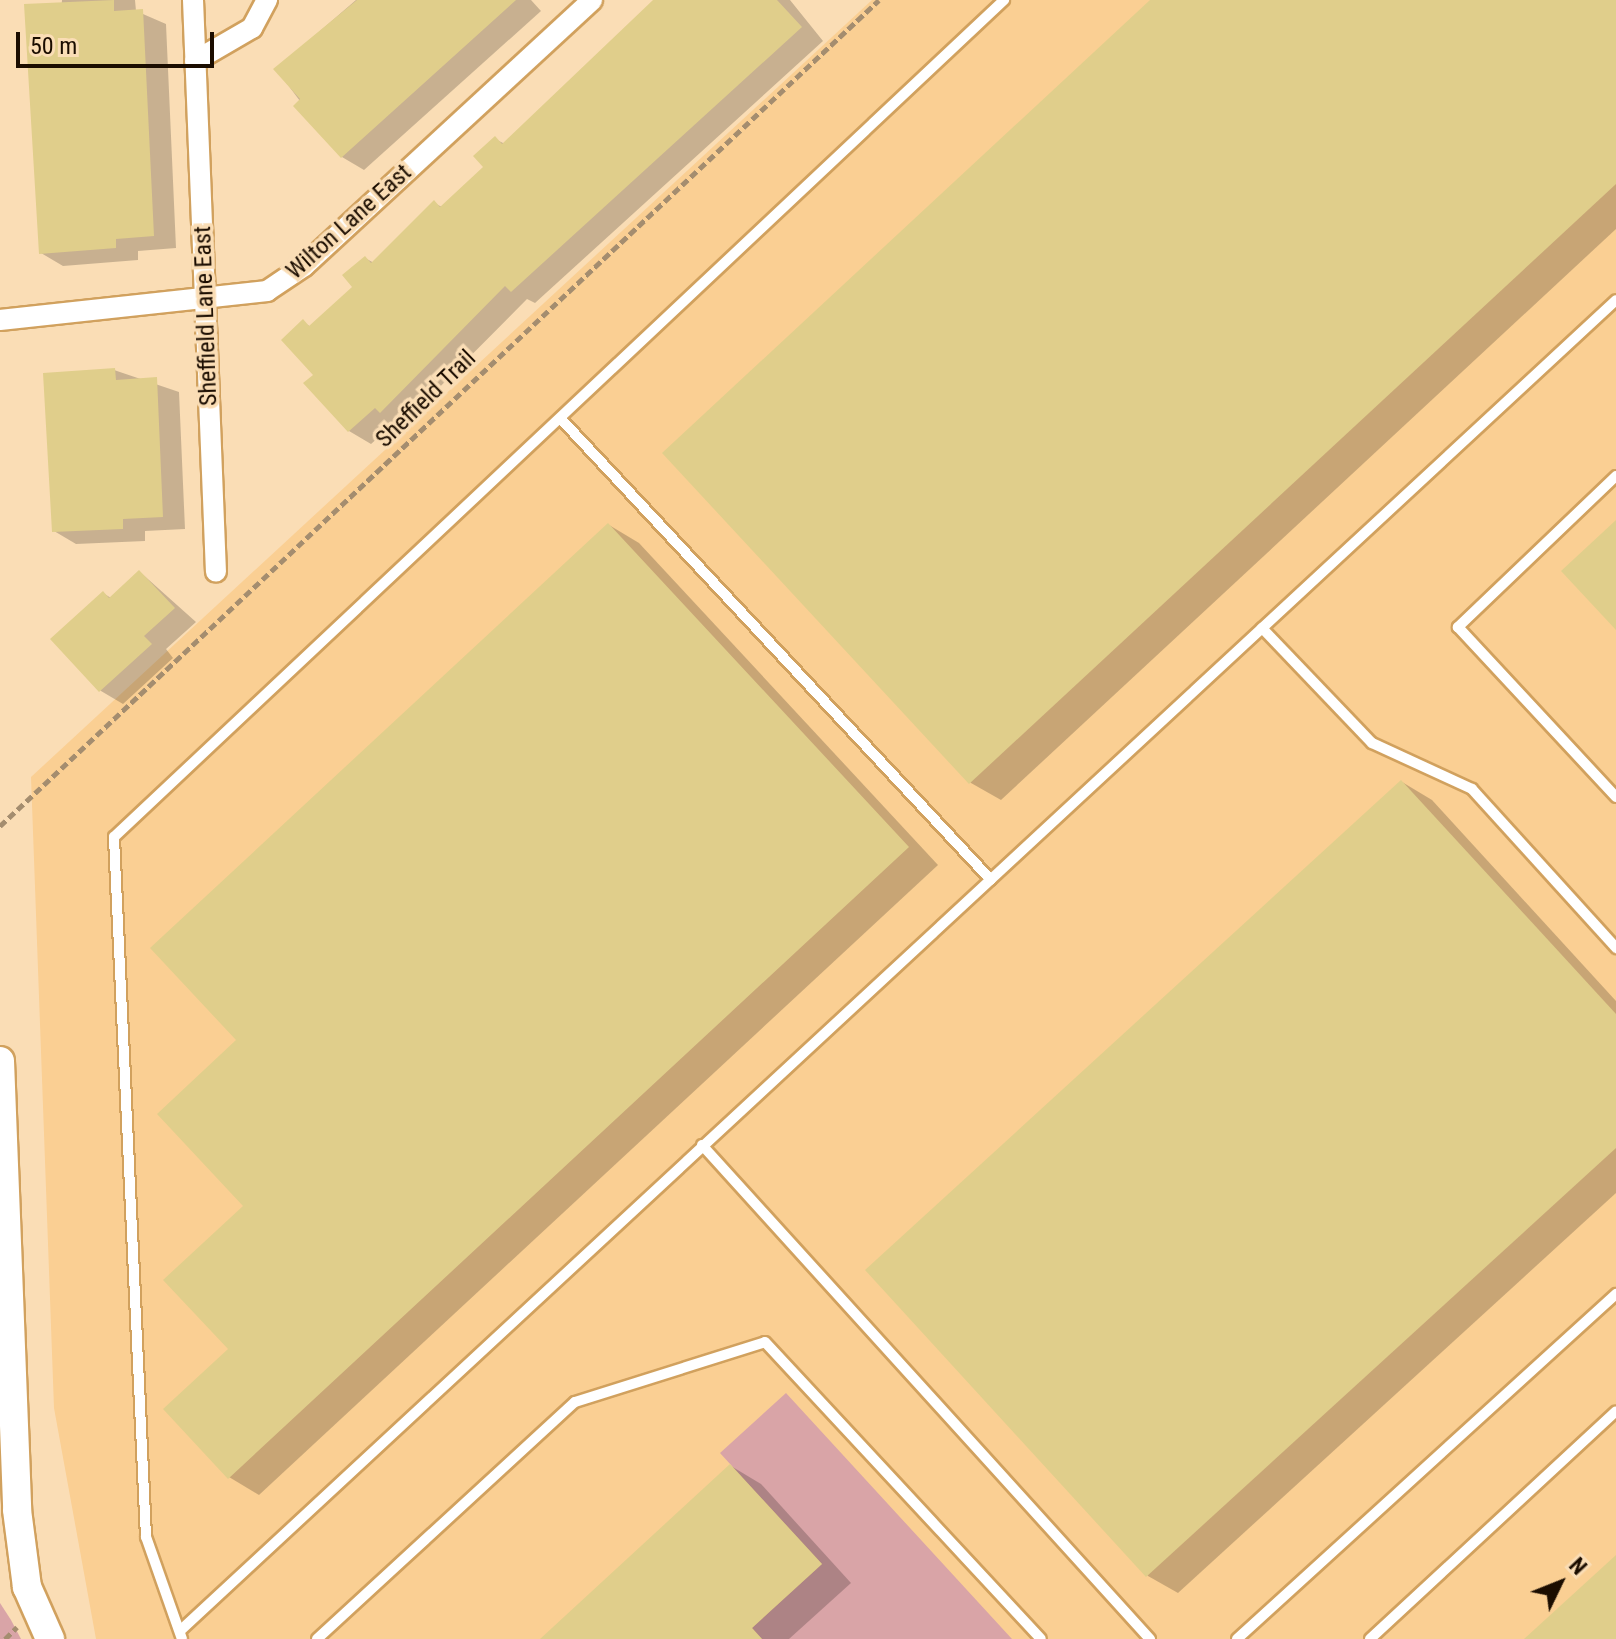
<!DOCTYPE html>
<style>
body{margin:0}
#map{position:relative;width:1616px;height:1639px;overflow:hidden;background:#faddb5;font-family:"Roboto Condensed",sans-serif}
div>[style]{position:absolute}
.built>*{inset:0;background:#facf93}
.green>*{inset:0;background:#d9a4a7}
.shadow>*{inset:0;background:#0003}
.building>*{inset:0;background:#e0ce8b}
.path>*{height:5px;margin-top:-2.5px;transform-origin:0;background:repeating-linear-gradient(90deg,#a48d6f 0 8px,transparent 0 12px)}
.roads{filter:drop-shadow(2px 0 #d1a15e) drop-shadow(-2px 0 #d1a15e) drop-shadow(0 2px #d1a15e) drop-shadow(0 -2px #d1a15e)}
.service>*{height:10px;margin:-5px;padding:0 5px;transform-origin:5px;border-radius:5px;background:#fff}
.minor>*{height:20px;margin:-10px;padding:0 10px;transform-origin:10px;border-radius:10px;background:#fff}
.secondary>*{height:28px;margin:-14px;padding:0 14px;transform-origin:14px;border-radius:14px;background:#fff}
span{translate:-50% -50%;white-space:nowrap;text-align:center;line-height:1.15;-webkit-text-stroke:7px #faddb5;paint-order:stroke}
.street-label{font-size:24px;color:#1b0d00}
.north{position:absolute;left:1520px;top:1543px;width:80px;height:80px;-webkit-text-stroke:6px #faddb5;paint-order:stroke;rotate:47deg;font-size:22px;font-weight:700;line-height:32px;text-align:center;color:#1b0d00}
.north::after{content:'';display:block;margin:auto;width:28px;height:36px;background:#1b0d00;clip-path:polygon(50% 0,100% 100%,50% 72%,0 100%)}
.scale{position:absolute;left:16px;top:32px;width:198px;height:36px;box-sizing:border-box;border:4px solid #1b0d00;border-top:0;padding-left:10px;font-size:24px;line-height:28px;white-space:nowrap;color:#1b0d00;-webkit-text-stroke:6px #faddb5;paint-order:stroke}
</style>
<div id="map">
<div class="built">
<div style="clip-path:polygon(872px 0,1616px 0,1616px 1639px,96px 1639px,54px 1408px,31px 777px)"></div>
</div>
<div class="green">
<div style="clip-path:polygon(786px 1393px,1012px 1639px,762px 1639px,752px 1628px,822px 1564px,720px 1453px)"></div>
<div style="clip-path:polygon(0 1603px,11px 1620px,21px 1639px,0 1639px)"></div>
</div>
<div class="shadow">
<div style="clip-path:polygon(62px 0,135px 0,136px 11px,166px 24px,176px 248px,138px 251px,138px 260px,63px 266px,41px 253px)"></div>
<div style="clip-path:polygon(356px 0,531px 0,541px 11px,364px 170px,342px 157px,276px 69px)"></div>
<div style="clip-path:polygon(658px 0,790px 0,823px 41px,535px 303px,527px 299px,403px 424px,397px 421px,371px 444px,349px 431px,316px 375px,303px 322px,311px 327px,355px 287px,365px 258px,374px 263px,434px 203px,442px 207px,486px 167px,495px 139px,505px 144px)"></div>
<div style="clip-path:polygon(1153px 0,1616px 0,1616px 229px,1001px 800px,971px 783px,665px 453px)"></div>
<div style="clip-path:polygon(114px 370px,179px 392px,185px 529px,145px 531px,145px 541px,76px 544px,54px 531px)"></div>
<div style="clip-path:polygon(609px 525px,639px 543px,938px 865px,259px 1495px,229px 1477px,231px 1349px,246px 1206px)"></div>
<div style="clip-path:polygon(140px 572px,196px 622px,166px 649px,173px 658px,123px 704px,101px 691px,53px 639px,103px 593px,111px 598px)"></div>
<div style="clip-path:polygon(1402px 782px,1432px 800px,1616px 1001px,1616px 1193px,1178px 1593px,1148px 1576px,868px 1270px)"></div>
<div style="clip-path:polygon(731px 1466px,761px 1484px,851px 1583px,789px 1639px,543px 1639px)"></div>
</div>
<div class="building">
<div style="clip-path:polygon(114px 0,114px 11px,143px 9px,154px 236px,116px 239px,116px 248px,39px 254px,24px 4px)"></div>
<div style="clip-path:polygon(357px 0,516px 0,341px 158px,293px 106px,300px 99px,273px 69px)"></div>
<div style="clip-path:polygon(653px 0,777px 0,802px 27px,511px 292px,505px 286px,380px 413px,375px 408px,348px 432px,303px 383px,313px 375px,281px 340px,303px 319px,309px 326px,352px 287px,342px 275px,365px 256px,371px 263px,434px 200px,440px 207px,483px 167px,473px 156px,495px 136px,502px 144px)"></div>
<div style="clip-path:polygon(1150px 0,1616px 0,1616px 184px,969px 784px,662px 453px)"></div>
<div style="clip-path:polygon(115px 368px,116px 380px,157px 377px,163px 517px,123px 519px,123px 529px,52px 532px,43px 373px)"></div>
<div style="clip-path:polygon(1616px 520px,1616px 630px,1561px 571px)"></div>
<div style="clip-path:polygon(608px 523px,909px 847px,228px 1479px,163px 1409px,228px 1349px,163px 1280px,243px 1206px,157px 1114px,236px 1040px,150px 948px)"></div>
<div style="clip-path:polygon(139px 570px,175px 608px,144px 636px,152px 644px,99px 692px,50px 639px,103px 591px,109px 598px)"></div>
<div style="clip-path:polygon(1401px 780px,1616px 1014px,1616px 1148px,1146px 1577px,865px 1270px)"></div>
<div style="clip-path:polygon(730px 1464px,822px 1564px,752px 1628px,762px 1639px,540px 1639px)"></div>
<div style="clip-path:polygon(1616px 1555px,1616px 1639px,1524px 1639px)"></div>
</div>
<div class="path">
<div style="left:0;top:826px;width:1206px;rotate:-43.22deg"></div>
<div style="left:5px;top:1639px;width:17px;rotate:-45deg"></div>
</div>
<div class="roads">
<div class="service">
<div style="left:561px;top:419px;width:630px;rotate:46.99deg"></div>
<div style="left:1616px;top:476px;width:219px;rotate:136.3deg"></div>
<div style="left:1458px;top:627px;width:232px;rotate:47.1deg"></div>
<div style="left:1262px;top:628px;width:159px;rotate:46.3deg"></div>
<div style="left:1372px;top:743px;width:110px;rotate:24.7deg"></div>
<div style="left:1472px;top:789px;width:215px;rotate:47.8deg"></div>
<div style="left:702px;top:1145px;width:667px;rotate:47.8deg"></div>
<div style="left:182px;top:1629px;width:1955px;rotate:-42.82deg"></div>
<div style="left:182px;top:1639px;width:108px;rotate:-109.4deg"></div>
<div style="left:146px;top:1537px;width:701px;rotate:-92.62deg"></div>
<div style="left:114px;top:837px;width:1222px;rotate:-43.24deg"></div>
<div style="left:317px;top:1639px;width:350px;rotate:-42.6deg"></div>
<div style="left:575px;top:1402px;width:199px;rotate:-17.5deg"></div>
<div style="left:765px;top:1342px;width:405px;rotate:47.1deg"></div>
<div style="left:1237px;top:1639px;width:513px;rotate:-42.31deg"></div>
<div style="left:1370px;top:1639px;width:335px;rotate:-42.8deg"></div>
</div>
<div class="minor">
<div style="left:193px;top:0;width:572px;rotate:87.7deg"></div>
<div style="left:195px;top:61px;width:66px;rotate:-30.1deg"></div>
<div style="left:252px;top:28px;width:32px;rotate:-62deg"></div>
<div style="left:0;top:320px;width:269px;rotate:-6.2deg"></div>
<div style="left:267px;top:291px;width:45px;rotate:-34deg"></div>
<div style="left:304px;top:266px;width:392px;rotate:-42.7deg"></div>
</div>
<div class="secondary">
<div style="left:0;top:1061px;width:449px;rotate:87.8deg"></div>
<div style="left:17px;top:1510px;width:78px;rotate:82.6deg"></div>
<div style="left:27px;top:1587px;width:57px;rotate:66.1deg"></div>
</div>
</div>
<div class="street-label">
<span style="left:349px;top:222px;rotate:-42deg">Wilton Lane East</span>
<span style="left:206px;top:316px;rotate:-92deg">Sheffield Lane East</span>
<span style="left:426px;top:399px;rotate:-44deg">Sheffield Trail</span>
</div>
<div class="north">N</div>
<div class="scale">50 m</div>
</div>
